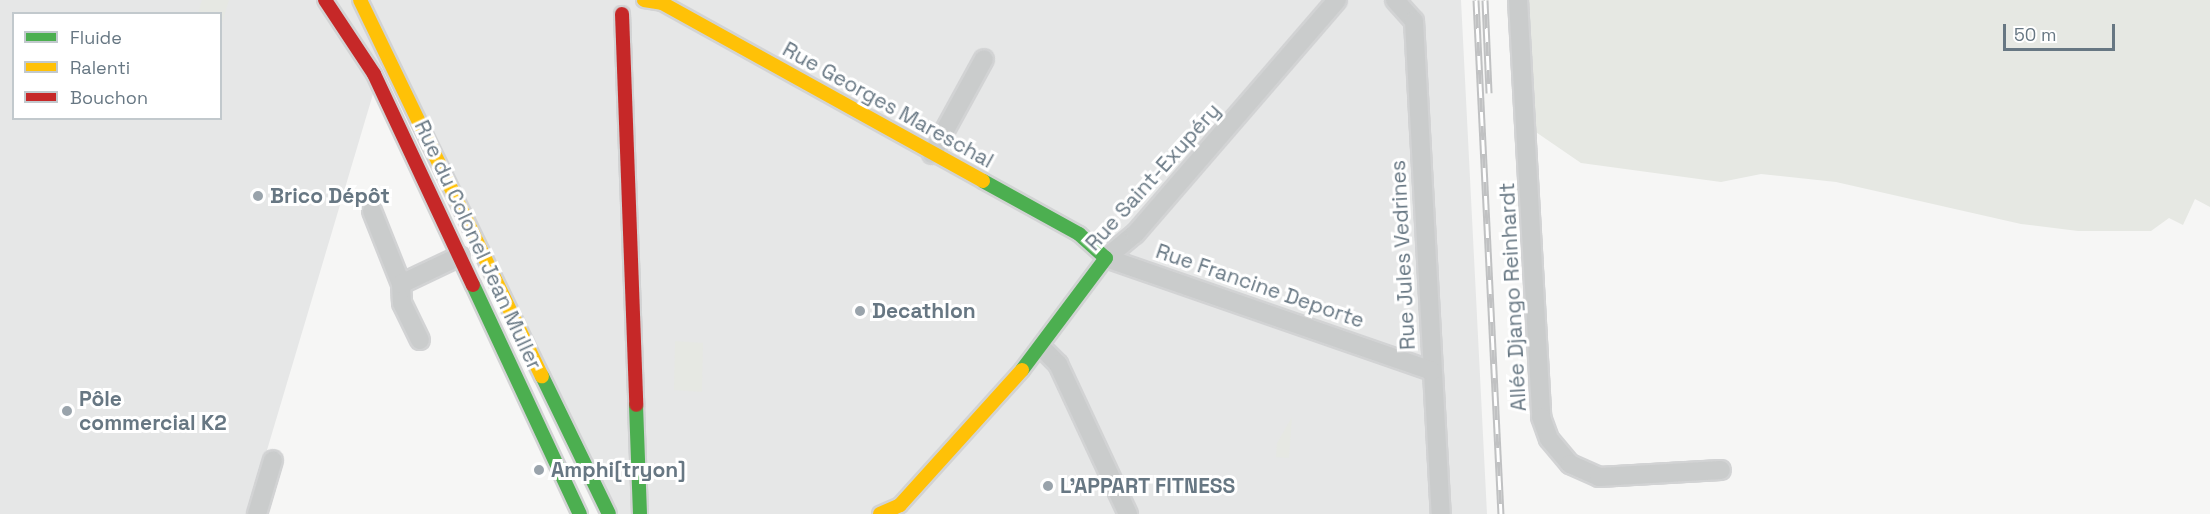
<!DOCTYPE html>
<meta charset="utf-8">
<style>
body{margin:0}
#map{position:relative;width:2210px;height:514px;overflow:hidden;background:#f6f6f5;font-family:"Space Grotesk",sans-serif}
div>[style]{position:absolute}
.built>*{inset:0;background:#e6e7e7}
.green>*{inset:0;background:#e6e8e3}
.roads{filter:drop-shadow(2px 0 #d2d3d4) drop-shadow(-2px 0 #d2d3d4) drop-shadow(0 2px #d2d3d4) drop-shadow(0 -2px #d2d3d4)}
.street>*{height:18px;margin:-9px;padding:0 9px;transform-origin:9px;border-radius:9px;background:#cacccc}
.fast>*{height:14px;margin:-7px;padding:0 7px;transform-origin:7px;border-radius:7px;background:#4caf50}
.slow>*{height:14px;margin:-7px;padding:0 7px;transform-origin:7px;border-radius:7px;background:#ffc107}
.jam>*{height:14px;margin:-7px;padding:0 7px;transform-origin:7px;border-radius:7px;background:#c62828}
.rail>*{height:7px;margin-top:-3.5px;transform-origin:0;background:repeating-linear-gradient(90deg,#fff 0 14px,#c0c1c2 0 28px);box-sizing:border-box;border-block:2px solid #c0c1c2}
.dots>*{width:16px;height:16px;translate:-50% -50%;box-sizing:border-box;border:3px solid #fff;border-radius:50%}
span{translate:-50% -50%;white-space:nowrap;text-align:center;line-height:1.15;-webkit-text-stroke:6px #fff;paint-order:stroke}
.street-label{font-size:21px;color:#677783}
.poi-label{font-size:21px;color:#677783;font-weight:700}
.left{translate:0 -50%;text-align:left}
.legend{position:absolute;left:12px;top:12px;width:210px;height:108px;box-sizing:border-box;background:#fff;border:2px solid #c2c9cd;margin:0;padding:8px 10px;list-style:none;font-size:18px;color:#677783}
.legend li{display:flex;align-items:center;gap:12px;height:30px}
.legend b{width:30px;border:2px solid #c2c9cd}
.scale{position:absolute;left:2003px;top:24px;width:112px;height:27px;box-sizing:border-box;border:3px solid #677783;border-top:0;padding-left:8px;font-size:18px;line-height:21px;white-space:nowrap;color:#677783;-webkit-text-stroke:4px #fff;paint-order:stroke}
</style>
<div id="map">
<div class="built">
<div style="clip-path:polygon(evenodd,0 0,1461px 0,1487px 514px,599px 514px,387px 47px,248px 514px,0 514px,0 0,14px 14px,220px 14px,220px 118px,14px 118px,14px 14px)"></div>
</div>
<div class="green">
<div style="clip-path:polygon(202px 0,229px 0,221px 27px,220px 14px,198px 13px)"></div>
<div style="clip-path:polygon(1528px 0,2210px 0,2210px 207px,2195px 199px,2183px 225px,2169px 218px,2151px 231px,2078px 231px,2021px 224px,1836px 182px,1761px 174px,1721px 182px,1581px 163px,1527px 126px)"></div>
<div style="clip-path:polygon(675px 341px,703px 343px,702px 392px,674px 390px)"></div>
<div style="clip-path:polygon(1292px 417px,1289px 458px,1276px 457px,1277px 443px)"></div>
</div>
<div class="roads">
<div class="street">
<div style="left:1395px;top:0;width:28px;rotate:48deg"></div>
<div style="left:1414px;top:21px;width:494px;rotate:86.9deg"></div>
<div style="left:1518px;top:0;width:418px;rotate:86.8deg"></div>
<div style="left:1541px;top:417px;width:23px;rotate:70deg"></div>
<div style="left:1549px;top:439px;width:33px;rotate:50deg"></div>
<div style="left:1570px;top:464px;width:32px;rotate:24deg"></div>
<div style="left:1599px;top:477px;width:122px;rotate:-3.3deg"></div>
<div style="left:932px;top:154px;width:108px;rotate:-61.3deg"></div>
<div style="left:372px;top:211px;width:79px;rotate:68.3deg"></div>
<div style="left:401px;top:284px;width:19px;rotate:87deg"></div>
<div style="left:402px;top:303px;width:41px;rotate:64.1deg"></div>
<div style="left:1106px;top:258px;width:38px;rotate:-40deg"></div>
<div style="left:1135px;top:234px;width:309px;rotate:-49.2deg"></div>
<div style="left:1106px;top:258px;width:345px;rotate:19.1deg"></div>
<div style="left:401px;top:284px;width:65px;rotate:-25.4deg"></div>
<div style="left:1042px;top:348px;width:23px;rotate:45deg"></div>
<div style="left:1058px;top:364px;width:166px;rotate:65deg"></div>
<div style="left:257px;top:514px;width:56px;rotate:-73.5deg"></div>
</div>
<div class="fast">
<div style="left:983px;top:181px;width:110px;rotate:28.9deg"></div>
<div style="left:1079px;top:234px;width:36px;rotate:42deg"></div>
<div style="left:1106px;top:258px;width:140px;rotate:126.9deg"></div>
<div style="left:473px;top:285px;width:253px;rotate:65deg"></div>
<div style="left:542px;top:376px;width:153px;rotate:64.1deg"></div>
<div style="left:636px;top:405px;width:109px;rotate:87.9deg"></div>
</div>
<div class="slow">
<div style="left:360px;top:0;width:418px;rotate:64.2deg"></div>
<div style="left:644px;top:0;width:18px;rotate:9deg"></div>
<div style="left:662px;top:3px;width:367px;rotate:29deg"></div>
<div style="left:880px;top:514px;width:22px;rotate:-24deg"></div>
<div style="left:900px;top:505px;width:182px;rotate:-47.9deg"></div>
</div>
<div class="jam">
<div style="left:325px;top:0;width:89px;rotate:56.5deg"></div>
<div style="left:374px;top:74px;width:233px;rotate:64.9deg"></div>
<div style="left:622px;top:14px;width:391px;rotate:87.9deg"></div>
</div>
</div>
<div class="rail">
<div style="left:1476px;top:0;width:515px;rotate:87.22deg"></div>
<div style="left:1485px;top:0;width:93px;rotate:87.5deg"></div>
</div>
<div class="dots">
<div style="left:258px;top:196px;background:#99a3ab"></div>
<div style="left:860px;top:311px;background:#99a3ab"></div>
<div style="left:67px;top:411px;background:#99a3ab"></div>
<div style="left:539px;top:470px;background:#99a3ab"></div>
<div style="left:1048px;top:486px;background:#99a3ab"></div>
</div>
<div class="street-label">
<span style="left:888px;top:105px;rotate:29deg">Rue Georges Mareschal</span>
<span style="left:1153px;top:177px;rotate:-48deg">Rue Saint-Exupéry</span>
<span style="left:478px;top:245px;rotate:65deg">Rue du Colonel Jean Muller</span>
<span style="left:1403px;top:255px;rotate:-93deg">Rue Jules Vedrines</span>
<span style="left:1260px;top:286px;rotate:19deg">Rue Francine Deporte</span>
<span style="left:1513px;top:297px;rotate:-93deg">Allée Django Reinhardt</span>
</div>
<div class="poi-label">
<span class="left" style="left:270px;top:196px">Brico Dépôt</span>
<span class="left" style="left:872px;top:311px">Decathlon</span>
<span class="left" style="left:79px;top:411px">Pôle<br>commercial K2</span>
<span class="left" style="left:551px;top:470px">Amphi[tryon]</span>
<span class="left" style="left:1060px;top:486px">L'APPART FITNESS</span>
</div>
<ul class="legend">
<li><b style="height:8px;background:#4caf50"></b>Fluide</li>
<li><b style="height:8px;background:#ffc107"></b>Ralenti</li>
<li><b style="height:8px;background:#c62828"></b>Bouchon</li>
</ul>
<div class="scale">50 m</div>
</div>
